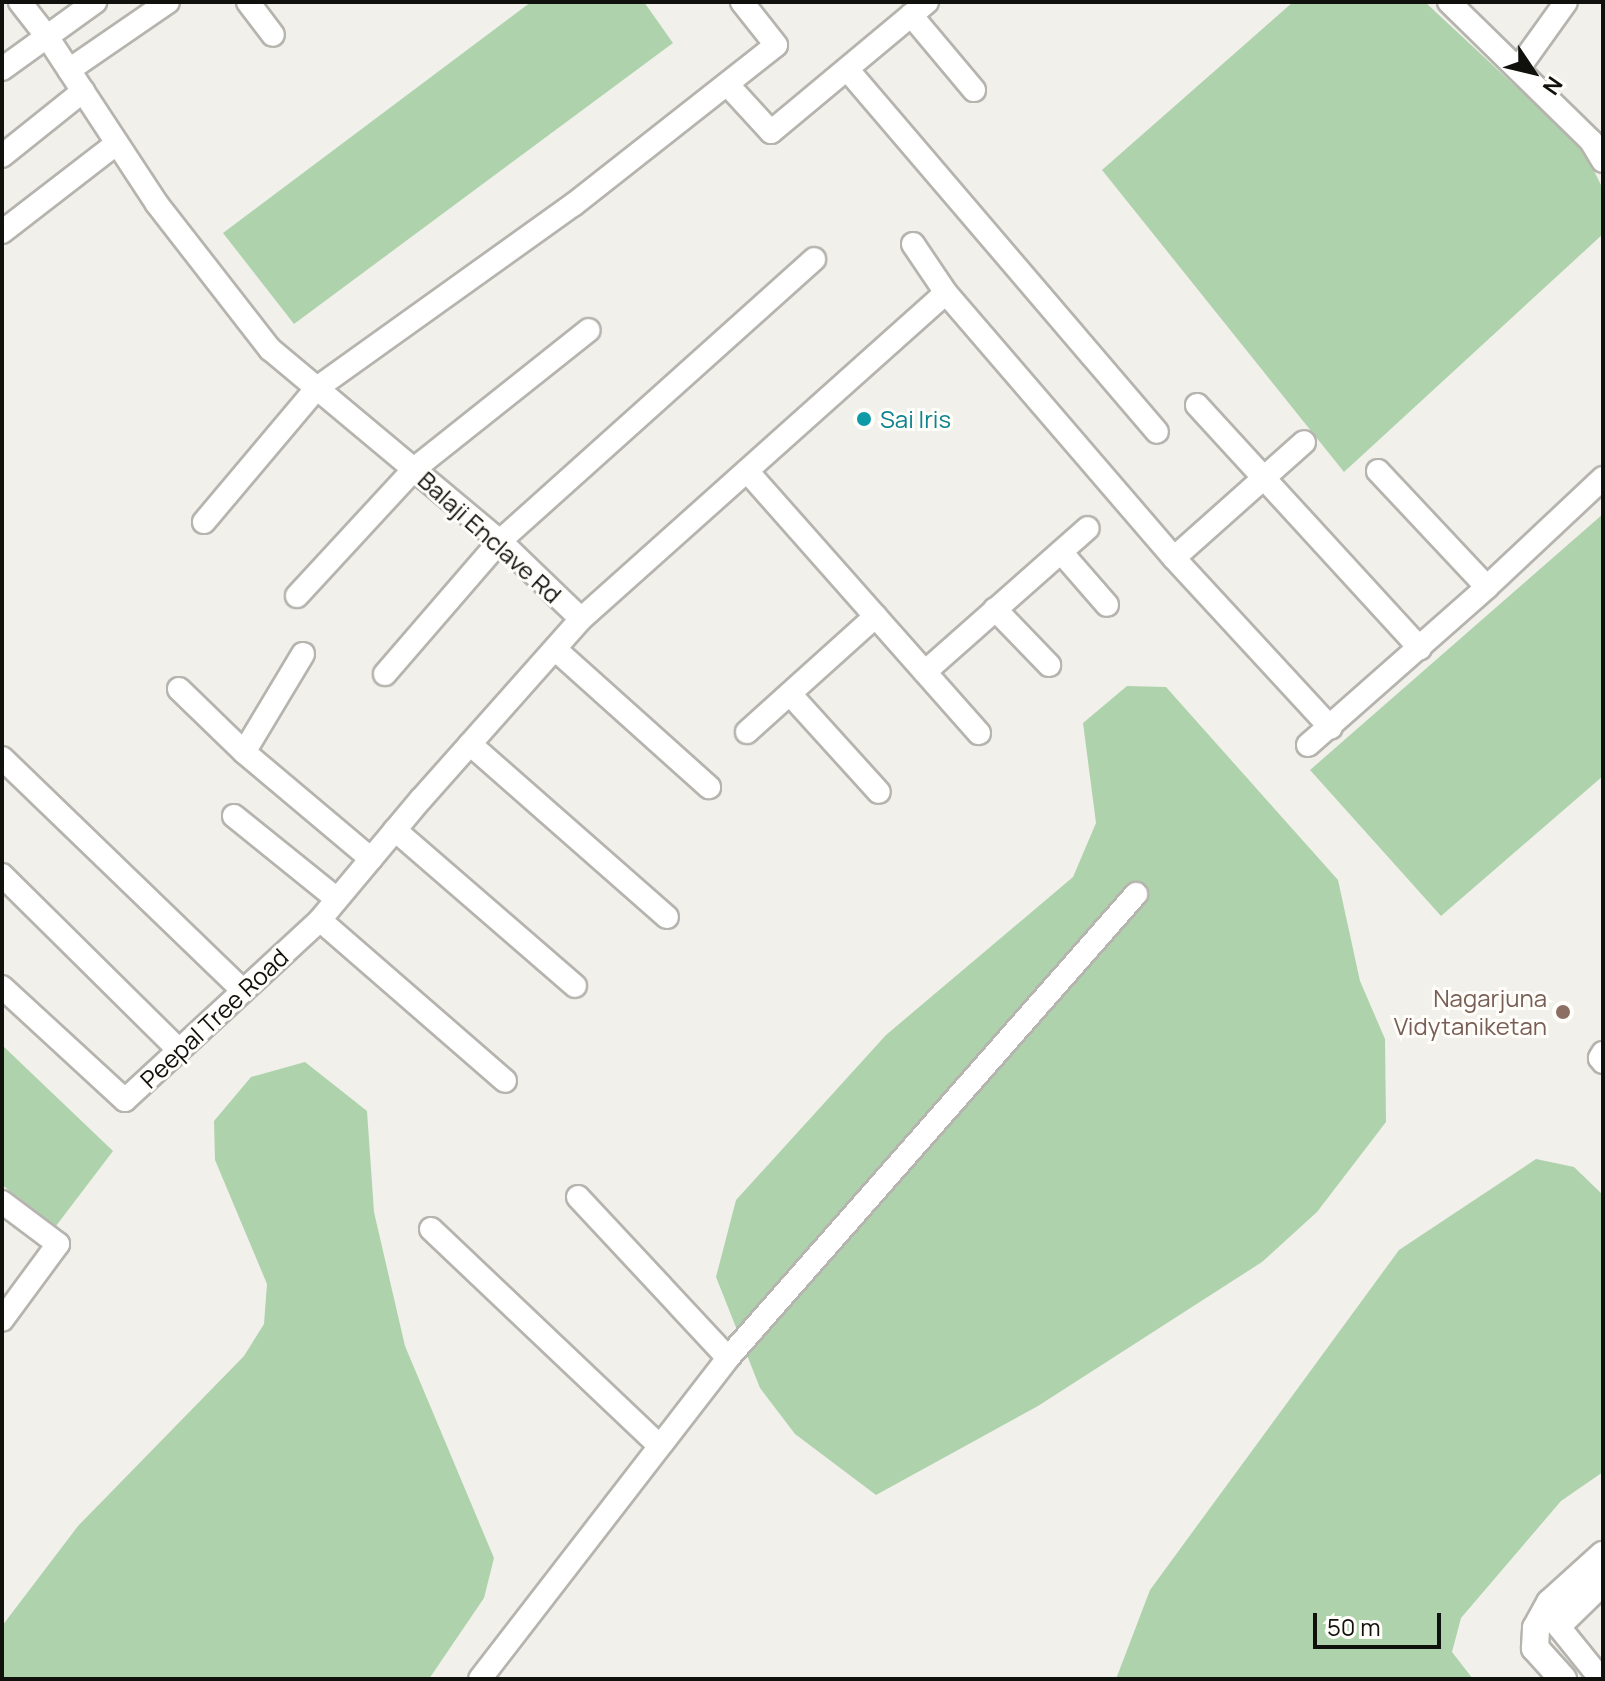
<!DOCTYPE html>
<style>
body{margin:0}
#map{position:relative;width:1605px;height:1681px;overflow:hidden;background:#f2f0ea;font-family:Manrope,sans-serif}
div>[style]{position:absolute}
.green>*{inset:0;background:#aed3ac}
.roads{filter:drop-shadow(2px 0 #b6b4ae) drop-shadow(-2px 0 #b6b4ae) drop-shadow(0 2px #b6b4ae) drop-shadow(0 -2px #b6b4ae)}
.minor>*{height:22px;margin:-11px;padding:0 11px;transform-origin:11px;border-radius:11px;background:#fff}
.major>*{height:26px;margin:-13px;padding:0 13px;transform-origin:13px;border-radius:13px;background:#fff}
.dots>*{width:22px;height:22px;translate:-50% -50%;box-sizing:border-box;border:4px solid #fffefa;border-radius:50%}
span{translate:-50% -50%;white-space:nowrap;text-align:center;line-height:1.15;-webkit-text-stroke:6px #fffefa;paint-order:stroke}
.culture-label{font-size:24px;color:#0d838f}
.left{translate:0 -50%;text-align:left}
.street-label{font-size:24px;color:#10100d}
.education-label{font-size:24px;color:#785e54}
.right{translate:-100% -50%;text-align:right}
.frame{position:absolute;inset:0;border:4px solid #10100d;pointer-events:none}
.north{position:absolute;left:1493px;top:32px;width:80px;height:80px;-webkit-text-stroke:6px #fffefa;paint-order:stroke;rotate:125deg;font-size:22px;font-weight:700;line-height:32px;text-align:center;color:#10100d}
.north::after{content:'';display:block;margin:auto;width:28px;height:36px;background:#10100d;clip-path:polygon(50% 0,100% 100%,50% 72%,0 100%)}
.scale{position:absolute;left:1313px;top:1613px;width:128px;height:36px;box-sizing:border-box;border:4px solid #10100d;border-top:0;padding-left:10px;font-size:24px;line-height:28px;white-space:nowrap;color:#10100d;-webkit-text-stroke:6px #fffefa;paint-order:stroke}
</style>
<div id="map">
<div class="green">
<div style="clip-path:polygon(531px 2px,644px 2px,673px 43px,294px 324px,223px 233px)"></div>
<div style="clip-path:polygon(1293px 2px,1425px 2px,1583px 149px,1603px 189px,1603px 234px,1344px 472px,1102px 170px)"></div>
<div style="clip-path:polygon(1603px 514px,1603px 776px,1441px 916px,1310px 770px)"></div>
<div style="clip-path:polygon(1127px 686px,1166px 687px,1338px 880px,1360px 981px,1385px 1039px,1386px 1122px,1317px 1212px,1262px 1262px,1038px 1406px,876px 1495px,795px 1434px,760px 1388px,716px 1277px,736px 1200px,886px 1035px,1073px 877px,1096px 823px,1083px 723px)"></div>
<div style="clip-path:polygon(2px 1045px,113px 1151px,56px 1226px,2px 1185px)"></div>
<div style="clip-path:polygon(305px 1062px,367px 1111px,374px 1212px,405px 1346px,494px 1558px,484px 1598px,429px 1679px,2px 1679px,2px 1626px,78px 1526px,244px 1356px,264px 1324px,267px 1284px,215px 1160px,214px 1121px,251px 1077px)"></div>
<div style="clip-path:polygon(1536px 1159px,1574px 1167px,1603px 1195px,1603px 1472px,1561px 1501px,1461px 1618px,1452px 1652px,1473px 1679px,1116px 1679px,1150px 1590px,1399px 1250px)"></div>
</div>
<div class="roads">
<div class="minor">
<div style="left:20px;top:2px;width:46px;rotate:52.1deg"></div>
<div style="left:48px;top:38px;width:199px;rotate:56.7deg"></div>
<div style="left:157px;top:204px;width:184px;rotate:52.1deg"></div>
<div style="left:270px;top:349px;width:300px;rotate:39.9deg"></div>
<div style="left:500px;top:541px;width:112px;rotate:43.9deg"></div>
<div style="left:581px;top:619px;width:241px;rotate:131.6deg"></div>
<div style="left:421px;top:799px;width:158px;rotate:129.9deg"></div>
<div style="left:320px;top:920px;width:245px;rotate:41deg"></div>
<div style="left:248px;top:2px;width:41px;rotate:52.9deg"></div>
<div style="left:1449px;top:2px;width:199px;rotate:44.4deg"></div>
<div style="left:1591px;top:141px;width:23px;rotate:59deg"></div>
<div style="left:911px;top:15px;width:98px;rotate:50deg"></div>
<div style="left:2px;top:69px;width:115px;rotate:-35.8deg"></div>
<div style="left:847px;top:69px;width:477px;rotate:49.5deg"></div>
<div style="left:1518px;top:69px;width:82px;rotate:-54.4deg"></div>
<div style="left:69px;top:70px;width:120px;rotate:-34.5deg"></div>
<div style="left:727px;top:84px;width:65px;rotate:47.5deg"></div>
<div style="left:771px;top:132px;width:203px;rotate:-39.8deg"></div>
<div style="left:2px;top:156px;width:104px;rotate:-38.7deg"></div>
<div style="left:2px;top:232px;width:145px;rotate:-37.7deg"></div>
<div style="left:913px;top:244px;width:59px;rotate:56deg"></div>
<div style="left:946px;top:293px;width:350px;rotate:49.3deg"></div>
<div style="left:1174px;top:558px;width:174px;rotate:-41.7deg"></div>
<div style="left:1197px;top:405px;width:330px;rotate:47.5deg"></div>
<div style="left:747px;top:471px;width:350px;rotate:48.5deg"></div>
<div style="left:1378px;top:471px;width:159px;rotate:46.8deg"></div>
<div style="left:204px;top:522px;width:175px;rotate:-49.9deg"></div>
<div style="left:317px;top:388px;width:315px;rotate:-35.6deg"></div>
<div style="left:573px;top:205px;width:258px;rotate:-38.2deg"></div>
<div style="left:776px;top:45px;width:55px;rotate:-128.3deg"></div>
<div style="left:1061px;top:552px;width:70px;rotate:49deg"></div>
<div style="left:1174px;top:558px;width:231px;rotate:47.3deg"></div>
<div style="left:297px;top:596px;width:173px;rotate:-47.3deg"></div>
<div style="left:414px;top:469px;width:223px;rotate:-38.5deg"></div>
<div style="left:995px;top:609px;width:78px;rotate:46deg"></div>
<div style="left:581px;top:619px;width:489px;rotate:-41.8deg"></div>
<div style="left:555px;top:649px;width:207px;rotate:41.9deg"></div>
<div style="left:303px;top:654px;width:114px;rotate:121deg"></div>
<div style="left:244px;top:752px;width:166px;rotate:40.1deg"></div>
<div style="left:925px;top:672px;width:217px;rotate:-41.5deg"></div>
<div style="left:385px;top:674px;width:176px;rotate:-49.2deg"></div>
<div style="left:500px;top:541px;width:422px;rotate:-41.9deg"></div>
<div style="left:179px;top:689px;width:91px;rotate:44.1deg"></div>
<div style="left:790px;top:694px;width:132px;rotate:47.8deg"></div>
<div style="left:747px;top:732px;width:173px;rotate:-42deg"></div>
<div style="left:470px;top:744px;width:262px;rotate:41.3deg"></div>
<div style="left:1308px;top:745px;width:239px;rotate:-41.4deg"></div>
<div style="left:1487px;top:587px;width:159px;rotate:-43.2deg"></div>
<div style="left:2px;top:758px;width:335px;rotate:44deg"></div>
<div style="left:234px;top:816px;width:132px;rotate:38.9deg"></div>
<div style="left:395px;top:830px;width:238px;rotate:40.9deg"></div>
<div style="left:2px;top:875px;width:249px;rotate:44.7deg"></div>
<div style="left:2px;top:987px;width:167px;rotate:42.6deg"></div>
<div style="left:125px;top:1100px;width:265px;rotate:-42.7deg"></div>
<div style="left:1603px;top:1053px;width:6px;rotate:121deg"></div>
<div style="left:1600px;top:1058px;width:5px;rotate:53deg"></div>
<div style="left:578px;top:1197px;width:220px;rotate:47deg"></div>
<div style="left:2px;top:1202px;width:70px;rotate:36.9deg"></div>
<div style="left:58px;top:1244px;width:94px;rotate:126.4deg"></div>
<div style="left:431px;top:1229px;width:315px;rotate:43.5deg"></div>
<div style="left:480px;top:1679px;width:406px;rotate:-52.3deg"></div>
<div style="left:728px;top:1358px;width:618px;rotate:-48.67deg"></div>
<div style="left:1601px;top:1679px;width:67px;rotate:-128.9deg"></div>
<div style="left:1559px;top:1627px;width:62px;rotate:-44.3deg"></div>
</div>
<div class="major">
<div style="left:1563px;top:1679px;width:42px;rotate:-132.1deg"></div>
<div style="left:1535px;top:1648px;width:20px;rotate:-87deg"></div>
<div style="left:1536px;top:1628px;width:29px;rotate:-61deg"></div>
<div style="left:1550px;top:1603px;width:72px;rotate:-42.2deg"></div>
</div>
</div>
<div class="dots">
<div style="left:864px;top:419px;background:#0f9aa8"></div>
<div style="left:1563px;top:1012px;background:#8d6e63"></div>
</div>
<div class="culture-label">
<span class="left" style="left:880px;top:419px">Sai Iris</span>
</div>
<div class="street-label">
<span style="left:490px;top:537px;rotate:42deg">Balaji Enclave Rd</span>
<span style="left:214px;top:1018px;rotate:-43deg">Peepal Tree Road</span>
</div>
<div class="education-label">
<span class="right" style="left:1547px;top:1012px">Nagarjuna<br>Vidytaniketan</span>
</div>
<div class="frame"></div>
<div class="north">N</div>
<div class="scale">50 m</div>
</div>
